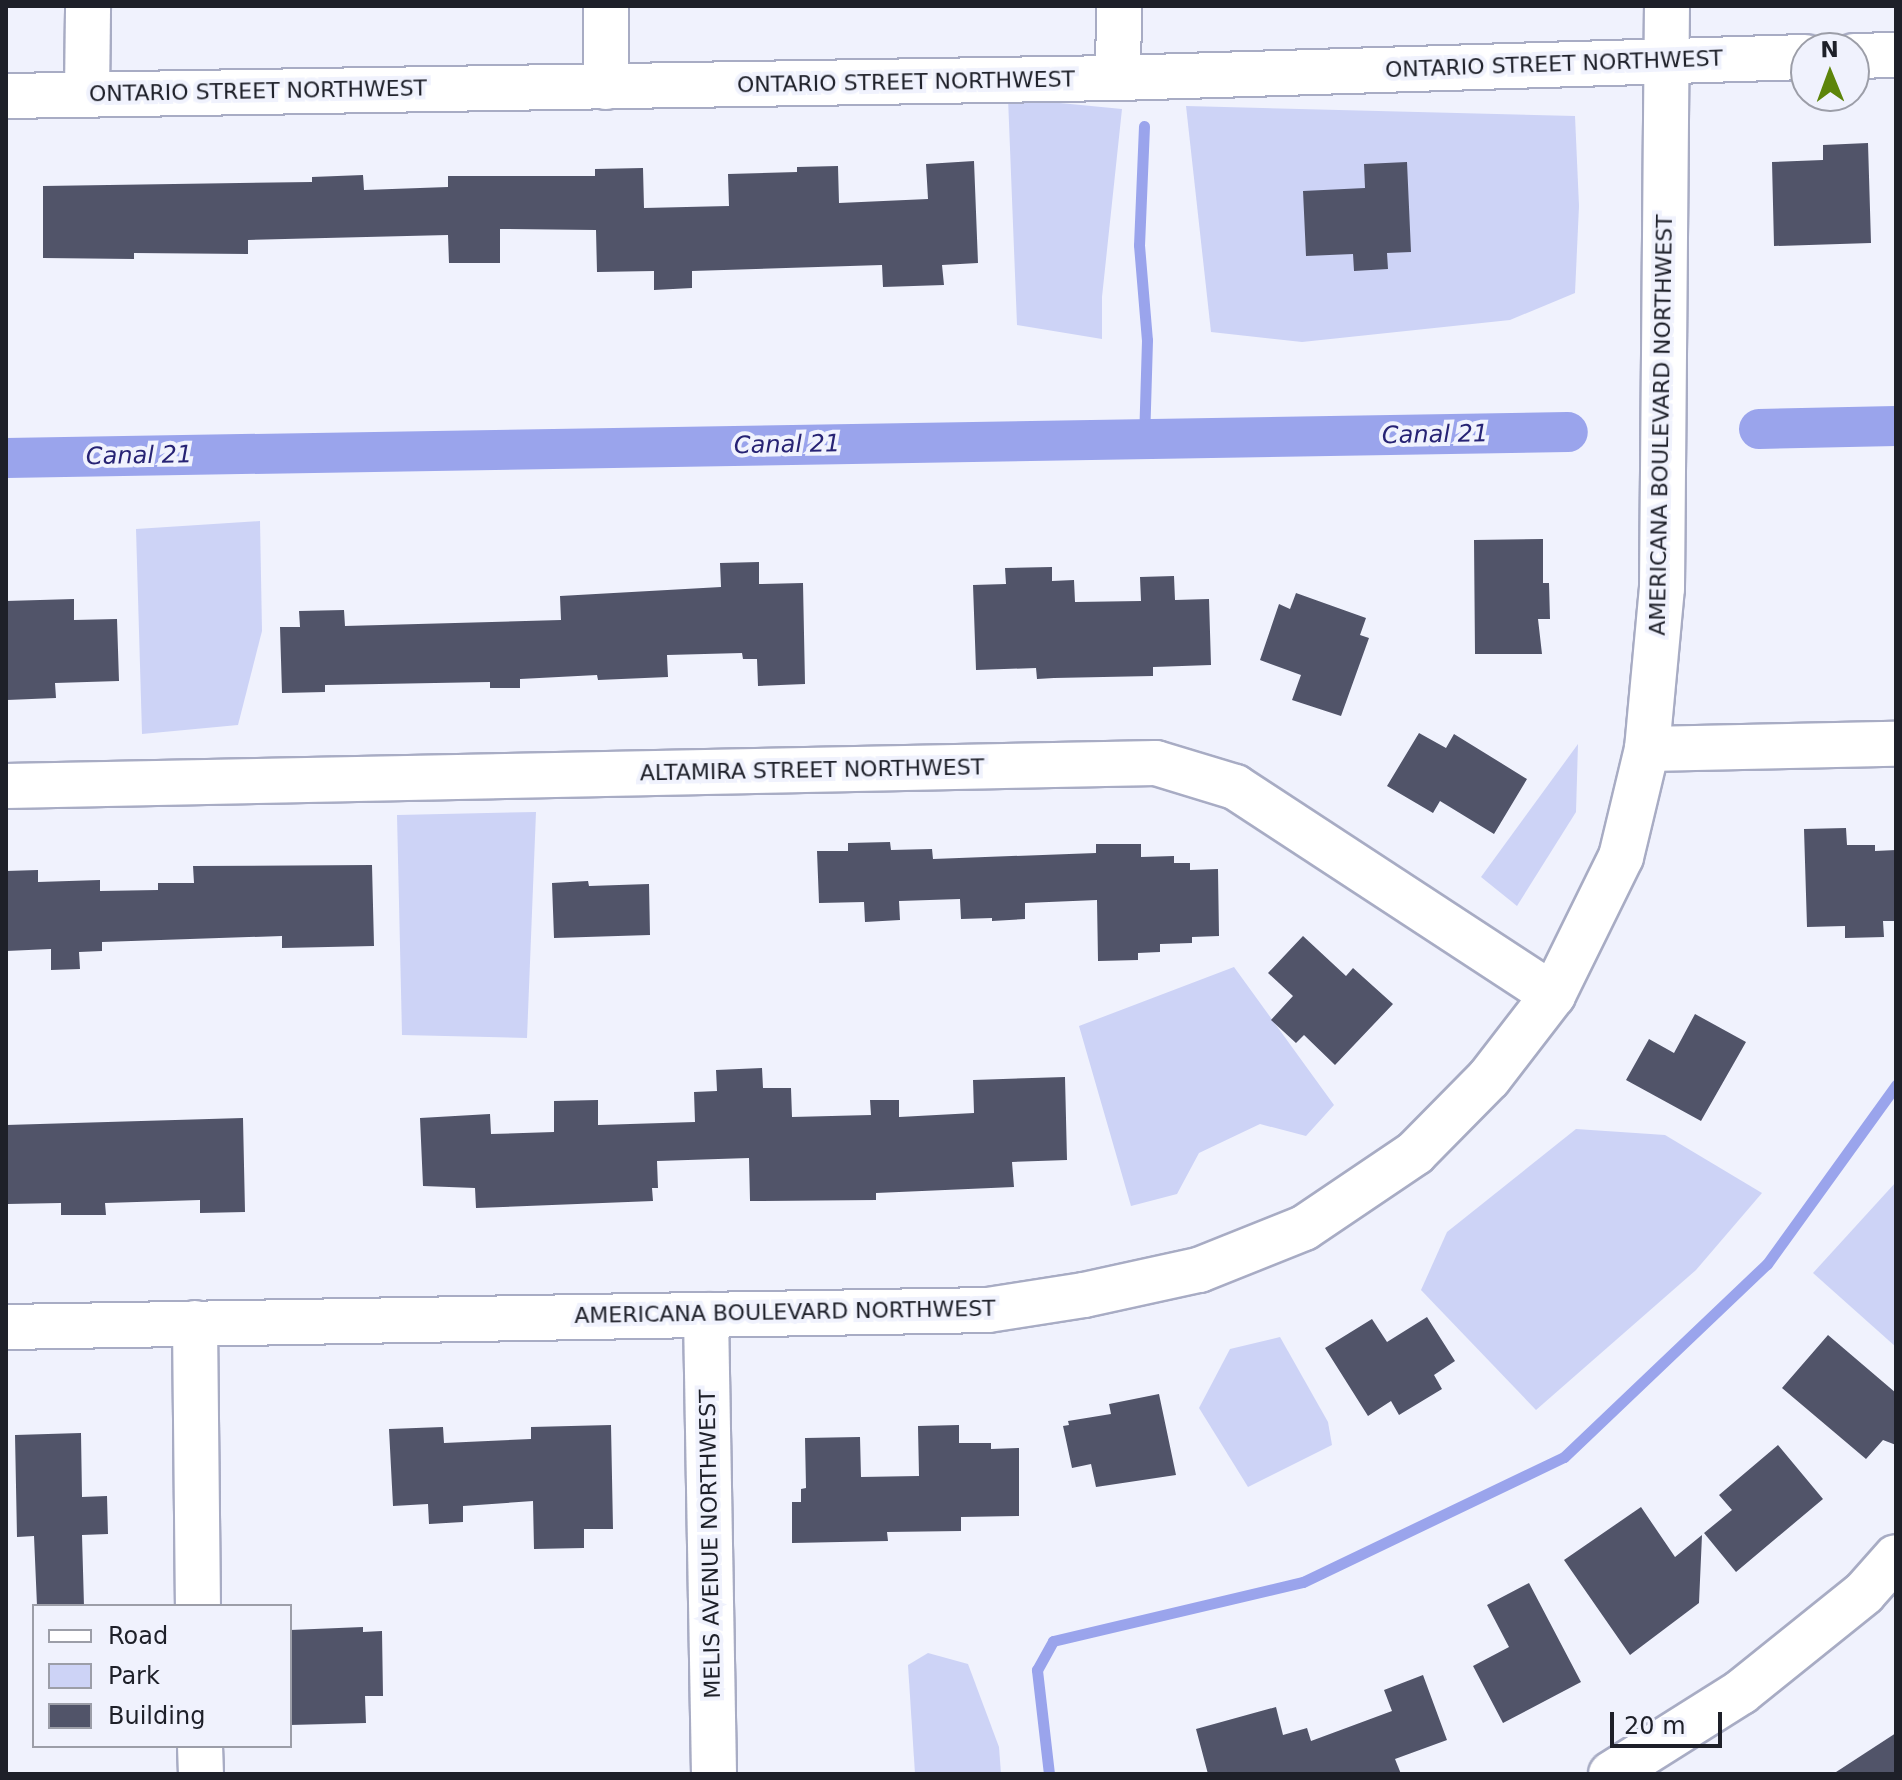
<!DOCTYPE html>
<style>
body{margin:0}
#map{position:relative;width:1902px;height:1780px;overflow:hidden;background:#f0f2fd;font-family:"DejaVu Sans",sans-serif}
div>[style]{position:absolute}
.green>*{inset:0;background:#cdd3f6}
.stream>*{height:11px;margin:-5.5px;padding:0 5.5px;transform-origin:5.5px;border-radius:5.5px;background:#9aa4ec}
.canal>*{height:40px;margin:-20px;padding:0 20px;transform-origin:20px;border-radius:20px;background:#9aa4ec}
.building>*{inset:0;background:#515469}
.roads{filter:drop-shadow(2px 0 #a8acc4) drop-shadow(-2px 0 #a8acc4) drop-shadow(0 2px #a8acc4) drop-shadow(0 -2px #a8acc4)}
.street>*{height:44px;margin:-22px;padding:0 22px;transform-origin:22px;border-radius:22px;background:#fff}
.secondary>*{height:44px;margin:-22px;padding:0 22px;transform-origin:22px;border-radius:22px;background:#fff}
span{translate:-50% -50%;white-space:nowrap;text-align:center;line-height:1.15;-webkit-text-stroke:8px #f0f2fd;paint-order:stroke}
.street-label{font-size:22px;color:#1e2029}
.water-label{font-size:24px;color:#272374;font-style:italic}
.frame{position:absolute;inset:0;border:8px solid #1e2029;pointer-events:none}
.legend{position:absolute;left:32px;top:1604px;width:260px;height:144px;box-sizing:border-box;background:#f0f2fd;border:2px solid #9c9ea8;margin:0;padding:10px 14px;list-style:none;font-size:24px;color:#1e2029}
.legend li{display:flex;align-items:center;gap:16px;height:40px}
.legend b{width:40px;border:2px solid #9c9ea8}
.north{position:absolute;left:1790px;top:32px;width:80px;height:80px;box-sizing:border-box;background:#f0f2fd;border:2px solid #9c9ea8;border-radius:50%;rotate:359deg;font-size:22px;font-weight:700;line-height:32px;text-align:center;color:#1e2029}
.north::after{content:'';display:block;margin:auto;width:28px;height:36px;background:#5d850a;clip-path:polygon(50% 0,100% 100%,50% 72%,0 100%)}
.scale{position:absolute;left:1610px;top:1712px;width:112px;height:36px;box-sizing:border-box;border:4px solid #1e2029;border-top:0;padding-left:10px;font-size:24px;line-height:28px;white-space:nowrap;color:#1e2029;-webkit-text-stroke:6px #f0f2fd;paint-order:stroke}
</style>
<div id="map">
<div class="green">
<div style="clip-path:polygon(1008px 98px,1122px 109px,1102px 297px,1102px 339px,1017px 325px)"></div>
<div style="clip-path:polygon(1186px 106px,1575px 116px,1579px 206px,1575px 293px,1510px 320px,1302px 342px,1211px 332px)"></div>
<div style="clip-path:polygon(260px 521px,262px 631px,238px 725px,142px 734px,136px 529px)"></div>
<div style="clip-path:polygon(1578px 744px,1576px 812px,1517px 906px,1481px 877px)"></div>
<div style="clip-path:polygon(536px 812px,527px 1038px,402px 1035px,397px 815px)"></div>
<div style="clip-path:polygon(1234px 967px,1334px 1105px,1306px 1136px,1260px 1124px,1199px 1153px,1177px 1194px,1131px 1206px,1079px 1026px)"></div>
<div style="clip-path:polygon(1576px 1129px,1665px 1135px,1762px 1193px,1696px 1270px,1536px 1410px,1421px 1290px,1447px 1232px)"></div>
<div style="clip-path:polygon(1896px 1182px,1896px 1347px,1813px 1273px)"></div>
<div style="clip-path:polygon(1280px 1337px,1328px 1422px,1332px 1445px,1248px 1487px,1199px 1408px,1230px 1349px)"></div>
<div style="clip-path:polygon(928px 1653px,968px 1664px,999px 1747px,1001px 1774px,915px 1774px,908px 1665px)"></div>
</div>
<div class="stream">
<div style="left:1144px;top:126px;width:119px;rotate:92.4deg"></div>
<div style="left:1139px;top:245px;width:95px;rotate:85.2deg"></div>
<div style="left:1147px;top:340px;width:99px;rotate:91.7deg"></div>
<div style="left:1049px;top:1774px;width:105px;rotate:-96.6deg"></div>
<div style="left:1037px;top:1670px;width:33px;rotate:-61deg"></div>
<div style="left:1053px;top:1641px;width:257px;rotate:-13.3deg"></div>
<div style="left:1303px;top:1582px;width:289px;rotate:-25.6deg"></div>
<div style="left:1564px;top:1457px;width:280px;rotate:-43.6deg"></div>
<div style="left:1767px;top:1264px;width:221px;rotate:-54.2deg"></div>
</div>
<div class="canal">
<div style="left:1759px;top:429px;width:137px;rotate:-1.3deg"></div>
<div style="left:6px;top:458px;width:1562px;rotate:-0.95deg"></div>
</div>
<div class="building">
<div style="clip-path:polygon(1868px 143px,1871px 243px,1774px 246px,1772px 162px,1823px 160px,1823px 145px)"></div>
<div style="clip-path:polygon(974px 161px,978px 263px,942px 265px,944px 285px,883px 287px,882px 265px,692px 271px,692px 288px,654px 290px,654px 271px,597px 272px,596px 230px,500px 229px,500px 263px,449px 263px,448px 235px,248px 240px,248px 254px,134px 253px,134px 259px,43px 258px,43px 186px,312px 182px,312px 177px,363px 175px,364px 190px,448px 187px,448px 176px,595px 176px,595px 169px,643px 168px,644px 208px,729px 206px,728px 174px,797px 172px,797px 167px,838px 166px,839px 203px,928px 199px,926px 164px)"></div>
<div style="clip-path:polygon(1407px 162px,1411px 252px,1387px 253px,1388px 269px,1354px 271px,1353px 254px,1306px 256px,1303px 191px,1365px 188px,1364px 164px)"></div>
<div style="clip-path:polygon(1543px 539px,1543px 583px,1549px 583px,1550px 619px,1538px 619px,1542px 654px,1475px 654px,1474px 540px)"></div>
<div style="clip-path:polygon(759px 562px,759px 584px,803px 583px,805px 684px,758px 686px,757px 659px,743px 659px,742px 653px,667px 655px,668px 677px,598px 680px,597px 675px,520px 679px,520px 688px,490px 688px,490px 682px,325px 685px,325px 692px,282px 693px,280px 627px,300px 627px,299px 611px,344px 610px,345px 626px,561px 620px,560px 596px,721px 587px,720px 563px)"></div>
<div style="clip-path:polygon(1052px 567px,1052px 581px,1074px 580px,1075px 602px,1141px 601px,1140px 577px,1174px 576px,1175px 600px,1209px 599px,1211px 665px,1153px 667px,1153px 676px,1054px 678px,1037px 679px,1036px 668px,976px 670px,973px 585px,1006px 584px,1005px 568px)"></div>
<div style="clip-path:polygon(1296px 593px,1366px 618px,1360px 635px,1369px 638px,1341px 716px,1292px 700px,1301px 675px,1260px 660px,1279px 604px,1290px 609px)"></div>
<div style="clip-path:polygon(74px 599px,74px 620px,117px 619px,119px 681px,55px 683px,56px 698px,7px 700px,6px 601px)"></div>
<div style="clip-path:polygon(1419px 733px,1446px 748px,1454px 734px,1527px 779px,1494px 834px,1440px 801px,1433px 813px,1387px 786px)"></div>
<div style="clip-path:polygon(1846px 828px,1847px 845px,1875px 845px,1875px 851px,1896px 850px,1896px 921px,1883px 921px,1884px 937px,1845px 938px,1845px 926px,1807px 927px,1804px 829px)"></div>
<div style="clip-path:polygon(890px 842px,891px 850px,932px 849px,933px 859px,1096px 853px,1096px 844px,1141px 844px,1141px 857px,1174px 856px,1174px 863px,1190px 863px,1190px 870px,1218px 869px,1219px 936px,1192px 937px,1192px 943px,1160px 944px,1160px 952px,1138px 953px,1138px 960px,1098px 961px,1097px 900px,1025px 903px,1025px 919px,992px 921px,992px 918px,961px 919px,960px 899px,899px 901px,900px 920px,865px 922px,864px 902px,819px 903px,817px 851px,848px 851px,848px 843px)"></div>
<div style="clip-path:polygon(372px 865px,374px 946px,282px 948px,282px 936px,102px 942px,102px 951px,79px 952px,80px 969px,51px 970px,51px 949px,6px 951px,6px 871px,38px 870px,38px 882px,100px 880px,100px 891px,158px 890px,158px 883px,194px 883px,193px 866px)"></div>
<div style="clip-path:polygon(588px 881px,589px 886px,649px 884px,650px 935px,554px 938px,552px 883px)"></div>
<div style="clip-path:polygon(1303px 936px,1346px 976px,1353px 968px,1393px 1004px,1335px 1065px,1304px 1035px,1296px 1043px,1271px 1020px,1293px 996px,1268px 973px)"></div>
<div style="clip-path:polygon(1695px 1014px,1746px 1042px,1701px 1121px,1626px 1080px,1649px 1039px,1674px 1053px)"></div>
<div style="clip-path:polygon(762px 1068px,763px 1088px,791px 1088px,792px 1117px,871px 1115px,870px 1100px,899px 1100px,899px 1117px,974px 1113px,973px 1080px,1065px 1077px,1067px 1160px,1012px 1162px,1014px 1187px,876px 1193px,876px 1200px,750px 1201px,749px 1158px,657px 1161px,658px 1188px,652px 1188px,653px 1201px,476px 1208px,475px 1188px,423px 1186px,420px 1118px,490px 1114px,491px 1134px,554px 1132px,554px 1101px,598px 1100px,598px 1125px,695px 1122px,694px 1092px,717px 1091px,716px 1070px)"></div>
<div style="clip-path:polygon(243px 1118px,245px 1212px,200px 1213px,200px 1200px,105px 1203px,106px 1215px,61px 1215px,61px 1203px,7px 1204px,6px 1125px)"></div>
<div style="clip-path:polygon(1427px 1317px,1455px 1361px,1434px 1375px,1442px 1389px,1399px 1415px,1391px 1401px,1368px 1416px,1325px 1348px,1372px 1319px,1387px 1342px)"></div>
<div style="clip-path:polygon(1828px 1335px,1896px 1393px,1896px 1445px,1883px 1440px,1866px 1459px,1782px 1388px)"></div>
<div style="clip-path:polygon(1159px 1394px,1176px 1475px,1096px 1487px,1091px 1464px,1072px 1468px,1063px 1426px,1069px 1425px,1068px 1421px,1111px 1414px,1109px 1404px)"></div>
<div style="clip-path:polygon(611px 1425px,613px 1529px,584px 1529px,584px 1548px,534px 1549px,533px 1501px,463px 1506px,463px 1522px,429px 1524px,428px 1504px,393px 1506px,389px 1429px,443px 1427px,444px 1443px,531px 1439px,531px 1427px)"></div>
<div style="clip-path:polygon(959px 1425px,959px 1443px,991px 1443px,991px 1449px,1019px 1448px,1019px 1516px,961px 1517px,961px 1531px,887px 1532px,888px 1541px,792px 1543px,792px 1502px,801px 1502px,801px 1489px,806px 1488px,805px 1438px,860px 1437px,861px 1477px,919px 1476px,918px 1426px)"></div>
<div style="clip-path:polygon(81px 1433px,82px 1497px,107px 1496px,108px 1534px,82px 1535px,84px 1606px,37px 1606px,34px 1536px,17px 1537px,15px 1435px)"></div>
<div style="clip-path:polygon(1778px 1445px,1823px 1499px,1736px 1572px,1704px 1533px,1732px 1510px,1719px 1495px)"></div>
<div style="clip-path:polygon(1641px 1507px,1675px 1557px,1702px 1535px,1699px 1603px,1630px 1655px,1564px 1560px)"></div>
<div style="clip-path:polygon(1529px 1583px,1581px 1682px,1503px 1723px,1473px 1666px,1509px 1647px,1487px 1605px)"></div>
<div style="clip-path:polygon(363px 1627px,363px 1632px,382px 1631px,383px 1696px,365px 1696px,366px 1723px,290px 1725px,290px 1630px)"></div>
<div style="clip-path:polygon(1423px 1675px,1447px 1740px,1395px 1759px,1401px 1774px,1208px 1774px,1196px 1729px,1276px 1707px,1283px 1735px,1307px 1728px,1311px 1741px,1392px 1711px,1384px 1690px)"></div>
<div style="clip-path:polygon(1896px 1733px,1896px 1774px,1833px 1774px)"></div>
</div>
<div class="roads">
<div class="street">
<div style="left:1854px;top:56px;width:42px;rotate:-1.4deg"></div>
<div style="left:1118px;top:78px;width:72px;rotate:-89.2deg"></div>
<div style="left:606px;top:87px;width:81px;rotate:-90deg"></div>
<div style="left:87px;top:93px;width:87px;rotate:-89.3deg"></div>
<div style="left:6px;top:96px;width:1112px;rotate:-0.93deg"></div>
<div style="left:1118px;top:78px;width:688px;rotate:-1.75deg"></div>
<div style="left:1647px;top:749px;width:249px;rotate:-1.2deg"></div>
<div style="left:6px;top:786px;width:1150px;rotate:-1.15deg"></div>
<div style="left:1156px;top:763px;width:83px;rotate:16.9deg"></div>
<div style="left:1235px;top:787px;width:380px;rotate:33.2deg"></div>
<div style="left:706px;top:1315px;width:459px;rotate:89deg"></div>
<div style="left:195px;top:1323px;width:283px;rotate:89.4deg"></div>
<div style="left:200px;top:1746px;width:28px;rotate:88deg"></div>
<div style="left:1611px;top:1774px;width:154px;rotate:-32.2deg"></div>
<div style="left:1741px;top:1692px;width:158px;rotate:-38.8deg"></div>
<div style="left:1864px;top:1593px;width:48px;rotate:-48.4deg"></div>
</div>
<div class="secondary">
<div style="left:6px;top:1327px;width:982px;rotate:-0.99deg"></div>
<div style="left:988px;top:1310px;width:97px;rotate:-8.9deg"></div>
<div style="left:1084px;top:1295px;width:118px;rotate:-12.3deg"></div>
<div style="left:1199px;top:1270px;width:113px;rotate:-21.8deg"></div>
<div style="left:1304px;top:1228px;width:134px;rotate:-34deg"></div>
<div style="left:1415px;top:1153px;width:105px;rotate:-45.4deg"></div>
<div style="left:1489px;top:1078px;width:105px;rotate:-52.4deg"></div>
<div style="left:1553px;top:995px;width:154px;rotate:-63.8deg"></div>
<div style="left:1621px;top:857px;width:111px;rotate:-76.5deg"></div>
<div style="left:1647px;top:749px;width:162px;rotate:-84.7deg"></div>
<div style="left:1662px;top:588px;width:582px;rotate:-89.51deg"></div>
</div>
</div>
<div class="street-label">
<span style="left:1554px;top:64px;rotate:-2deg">ONTARIO STREET NORTHWEST</span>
<span style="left:906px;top:82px;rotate:-1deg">ONTARIO STREET NORTHWEST</span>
<span style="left:258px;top:91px;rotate:-1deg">ONTARIO STREET NORTHWEST</span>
<span style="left:1661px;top:425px;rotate:-89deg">AMERICANA BOULEVARD NORTHWEST</span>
<span style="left:812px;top:770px;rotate:-1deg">ALTAMIRA STREET NORTHWEST</span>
<span style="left:785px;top:1312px;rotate:-1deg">AMERICANA BOULEVARD NORTHWEST</span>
<span style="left:710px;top:1544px;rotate:-91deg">MELIS AVENUE NORTHWEST</span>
</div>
<div class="water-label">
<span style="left:1435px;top:435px;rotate:-1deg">Canal 21</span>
<span style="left:787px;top:445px;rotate:-1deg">Canal 21</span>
<span style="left:139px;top:456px;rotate:-1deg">Canal 21</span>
</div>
<div class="frame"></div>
<ul class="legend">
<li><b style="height:10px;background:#fff"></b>Road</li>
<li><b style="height:22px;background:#cdd3f6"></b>Park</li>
<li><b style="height:22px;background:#515469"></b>Building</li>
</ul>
<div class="north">N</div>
<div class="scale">20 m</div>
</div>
